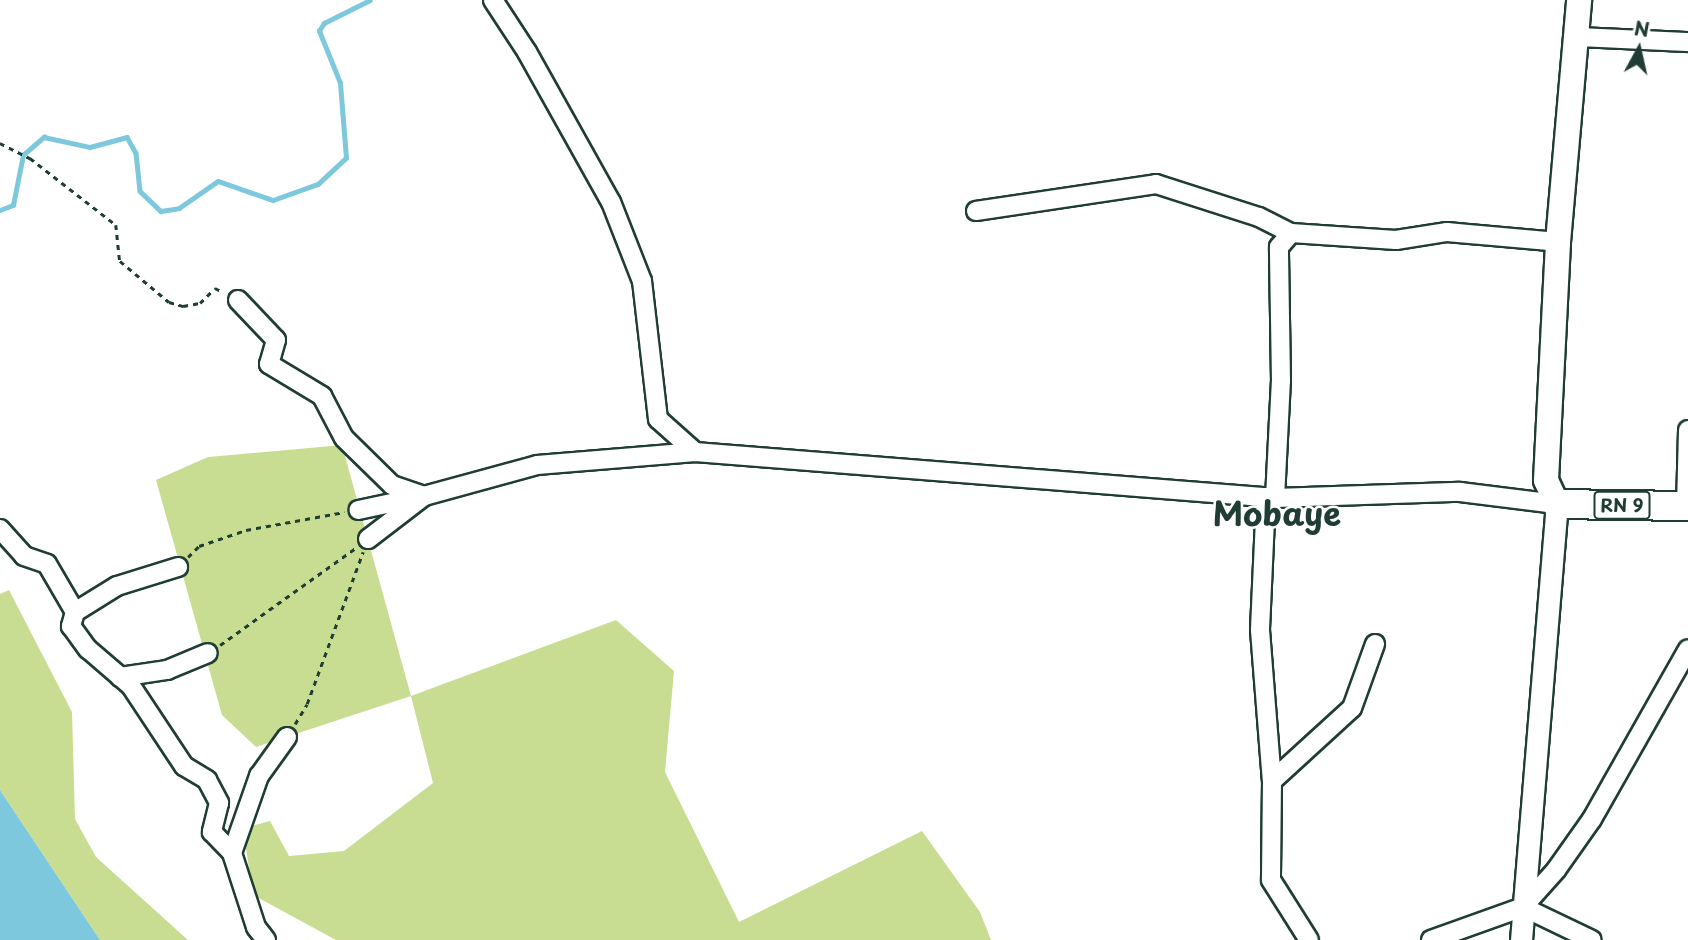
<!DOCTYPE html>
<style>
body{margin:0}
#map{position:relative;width:1688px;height:940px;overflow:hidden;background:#fff;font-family:"Playpen Sans",sans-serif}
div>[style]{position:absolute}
.green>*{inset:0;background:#c8dd92}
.water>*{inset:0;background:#7dc8dc}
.stream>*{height:4.5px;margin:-2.25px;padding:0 2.25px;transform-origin:2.25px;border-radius:2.25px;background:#7dc8dc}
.path>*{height:2.5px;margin-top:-1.25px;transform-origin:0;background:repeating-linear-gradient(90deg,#1f3d34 0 5px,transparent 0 10px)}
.roads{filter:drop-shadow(2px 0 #1f3d34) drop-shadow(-2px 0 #1f3d34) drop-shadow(0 2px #1f3d34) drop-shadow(0 -2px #1f3d34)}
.minor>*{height:18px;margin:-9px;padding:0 9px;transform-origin:9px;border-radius:9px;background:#fff}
.tertiary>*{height:21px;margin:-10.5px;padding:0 10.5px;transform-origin:10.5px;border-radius:10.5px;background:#fff}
.secondary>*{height:24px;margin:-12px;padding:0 12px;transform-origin:12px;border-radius:12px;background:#fff}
.primary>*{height:28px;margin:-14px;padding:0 14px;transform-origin:14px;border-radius:14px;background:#fff}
span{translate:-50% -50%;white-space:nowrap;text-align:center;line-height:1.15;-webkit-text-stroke:5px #fff;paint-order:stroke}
.shield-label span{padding:2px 5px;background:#fff;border:2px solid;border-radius:5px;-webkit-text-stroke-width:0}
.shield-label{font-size:18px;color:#1f3d34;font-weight:700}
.town-label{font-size:33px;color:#1f3d34;font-weight:700}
.north{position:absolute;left:1604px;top:14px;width:70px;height:70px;-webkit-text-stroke:5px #fff;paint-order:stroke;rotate:8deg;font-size:19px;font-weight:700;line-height:28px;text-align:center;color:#1f3d34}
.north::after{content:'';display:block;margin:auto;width:24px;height:32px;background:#1f3d34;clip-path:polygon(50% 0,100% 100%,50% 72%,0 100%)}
</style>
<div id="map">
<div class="green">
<div style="clip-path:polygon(342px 445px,411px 696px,616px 620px,674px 671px,665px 772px,739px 922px,922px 831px,980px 912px,991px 940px,336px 940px,253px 895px,243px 828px,270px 821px,289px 856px,344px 851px,433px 783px,411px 696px,256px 747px,222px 715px,156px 480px,208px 457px)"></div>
<div style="clip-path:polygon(9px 590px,72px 712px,75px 819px,96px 857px,188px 940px,100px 940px,0 790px,0 594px)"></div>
</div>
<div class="water">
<div style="clip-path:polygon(0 790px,100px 940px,0 940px)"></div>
</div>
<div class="stream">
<div style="left:0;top:210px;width:14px;rotate:-21deg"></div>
<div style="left:13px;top:205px;width:51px;rotate:-78.7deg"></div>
<div style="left:23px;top:155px;width:28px;rotate:-41deg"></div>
<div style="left:44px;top:137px;width:47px;rotate:12.3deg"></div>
<div style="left:90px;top:147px;width:38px;rotate:-15deg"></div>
<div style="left:127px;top:137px;width:18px;rotate:61deg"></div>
<div style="left:136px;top:153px;width:38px;rotate:84deg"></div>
<div style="left:140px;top:191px;width:29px;rotate:44deg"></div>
<div style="left:161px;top:211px;width:18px;rotate:-9deg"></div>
<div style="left:179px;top:208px;width:47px;rotate:-34.7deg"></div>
<div style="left:218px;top:181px;width:58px;rotate:19.1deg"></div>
<div style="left:273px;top:200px;width:48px;rotate:-19.6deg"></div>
<div style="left:318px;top:184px;width:38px;rotate:-43deg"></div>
<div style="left:346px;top:158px;width:75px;rotate:-94.6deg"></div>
<div style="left:340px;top:83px;width:56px;rotate:-112deg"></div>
<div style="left:319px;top:31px;width:9px;rotate:-58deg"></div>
<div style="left:324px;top:23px;width:51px;rotate:-26.6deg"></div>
</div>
<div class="path">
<div style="left:0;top:143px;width:34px;rotate:27deg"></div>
<div style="left:30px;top:158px;width:109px;rotate:37.9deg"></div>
<div style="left:116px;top:225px;width:36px;rotate:84deg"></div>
<div style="left:120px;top:261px;width:64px;rotate:39.9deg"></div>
<div style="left:169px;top:302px;width:15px;rotate:16deg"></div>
<div style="left:183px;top:306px;width:17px;rotate:-10deg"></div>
<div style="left:200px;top:303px;width:21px;rotate:-45deg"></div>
<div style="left:215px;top:288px;width:9px;rotate:27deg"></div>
<div style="left:188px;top:557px;width:16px;rotate:-45deg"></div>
<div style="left:199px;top:546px;width:50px;rotate:-18.8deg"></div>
<div style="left:246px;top:530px;width:100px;rotate:-10.4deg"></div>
<div style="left:220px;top:645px;width:168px;rotate:-35.6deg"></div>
<div style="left:295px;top:724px;width:23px;rotate:-59deg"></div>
<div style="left:307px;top:704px;width:162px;rotate:-69.8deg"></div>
</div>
<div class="roads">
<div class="minor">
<div style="left:493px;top:0;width:62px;rotate:56.8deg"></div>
<div style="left:527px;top:52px;width:172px;rotate:60.8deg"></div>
<div style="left:611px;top:202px;width:85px;rotate:68.6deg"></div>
<div style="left:642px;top:281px;width:139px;rotate:83.4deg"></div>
<div style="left:658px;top:419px;width:50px;rotate:41.7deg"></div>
<div style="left:1577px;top:37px;width:111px;rotate:2.6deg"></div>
<div style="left:976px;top:211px;width:182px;rotate:-8.5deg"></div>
<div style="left:1156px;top:184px;width:108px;rotate:17.8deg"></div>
<div style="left:1259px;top:217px;width:36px;rotate:27deg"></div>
<div style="left:1291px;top:233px;width:105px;rotate:3.8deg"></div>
<div style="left:1396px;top:240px;width:52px;rotate:-8.9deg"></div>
<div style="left:1447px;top:232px;width:111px;rotate:5.1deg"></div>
<div style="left:238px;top:300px;width:55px;rotate:46.5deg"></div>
<div style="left:276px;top:340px;width:25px;rotate:106deg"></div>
<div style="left:269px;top:364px;width:62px;rotate:31.1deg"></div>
<div style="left:322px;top:396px;width:47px;rotate:62.4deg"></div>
<div style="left:344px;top:438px;width:67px;rotate:44.4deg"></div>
<div style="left:392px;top:485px;width:34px;rotate:19deg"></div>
<div style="left:424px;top:496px;width:67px;rotate:168deg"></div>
<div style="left:1266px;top:497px;width:133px;rotate:92.6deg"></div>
<div style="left:1260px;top:630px;width:151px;rotate:85.5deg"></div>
<div style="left:1272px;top:781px;width:99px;rotate:90.6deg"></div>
<div style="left:1271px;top:880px;width:71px;rotate:57.7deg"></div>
<div style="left:1275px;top:498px;width:117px;rotate:-87.1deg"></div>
<div style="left:1281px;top:381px;width:134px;rotate:-90.9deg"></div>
<div style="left:1279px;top:247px;width:18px;rotate:-49deg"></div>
<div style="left:1686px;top:507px;width:77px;rotate:-88.5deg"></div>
<div style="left:0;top:529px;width:36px;rotate:48deg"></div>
<div style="left:24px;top:556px;width:24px;rotate:19deg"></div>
<div style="left:47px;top:564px;width:56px;rotate:59.7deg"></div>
<div style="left:75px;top:612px;width:15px;rotate:106deg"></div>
<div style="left:71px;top:626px;width:29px;rotate:54deg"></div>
<div style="left:88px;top:649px;width:57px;rotate:40.7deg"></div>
<div style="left:131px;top:686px;width:96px;rotate:56.5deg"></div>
<div style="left:184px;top:766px;width:27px;rotate:31deg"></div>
<div style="left:207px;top:780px;width:26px;rotate:62deg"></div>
<div style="left:219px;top:803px;width:30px;rotate:104deg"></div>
<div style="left:212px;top:832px;width:29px;rotate:46deg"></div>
<div style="left:368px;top:539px;width:71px;rotate:-37.5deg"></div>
<div style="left:424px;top:496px;width:117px;rotate:-15.3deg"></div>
<div style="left:537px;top:465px;width:159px;rotate:-4.7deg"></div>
<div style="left:695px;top:452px;width:582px;rotate:4.53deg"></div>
<div style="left:1275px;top:498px;width:185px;rotate:-1.9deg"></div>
<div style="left:1460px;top:492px;width:98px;rotate:7.1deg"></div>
<div style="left:75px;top:612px;width:49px;rotate:-31.8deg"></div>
<div style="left:117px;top:586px;width:64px;rotate:-17.3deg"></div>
<div style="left:120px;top:677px;width:48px;rotate:-8.5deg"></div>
<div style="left:167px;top:670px;width:44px;rotate:-22.5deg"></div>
<div style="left:1272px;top:781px;width:108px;rotate:-42.4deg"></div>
<div style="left:1352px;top:708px;width:68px;rotate:-70.2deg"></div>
<div style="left:1523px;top:907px;width:76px;rotate:25.6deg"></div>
<div style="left:266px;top:940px;width:16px;rotate:-128deg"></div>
<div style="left:256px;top:927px;width:78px;rotate:-108deg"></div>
<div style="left:232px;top:853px;width:82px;rotate:-70.7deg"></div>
<div style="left:259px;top:776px;width:48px;rotate:-54.3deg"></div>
<div style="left:1431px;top:940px;width:98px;rotate:-19.7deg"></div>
<div style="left:1523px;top:907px;width:50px;rotate:-48.3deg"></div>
<div style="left:1556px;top:870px;width:62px;rotate:-54.8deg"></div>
<div style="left:1592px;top:819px;width:195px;rotate:-60.5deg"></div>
</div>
<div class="tertiary">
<div style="left:1521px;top:940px;width:437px;rotate:-85.3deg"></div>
</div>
<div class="secondary">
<div style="left:1557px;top:504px;width:26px;rotate:-115deg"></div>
<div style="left:1546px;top:480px;width:238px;rotate:-87.1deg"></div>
<div style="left:1558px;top:242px;width:243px;rotate:-85deg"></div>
</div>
<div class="primary">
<div style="left:1557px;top:504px;width:131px;rotate:0.9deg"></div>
</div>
</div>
<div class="shield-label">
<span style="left:1622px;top:505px">RN 9</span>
</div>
<div class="town-label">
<span style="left:1277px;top:513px">Mobaye</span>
</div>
<div class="north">N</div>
</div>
